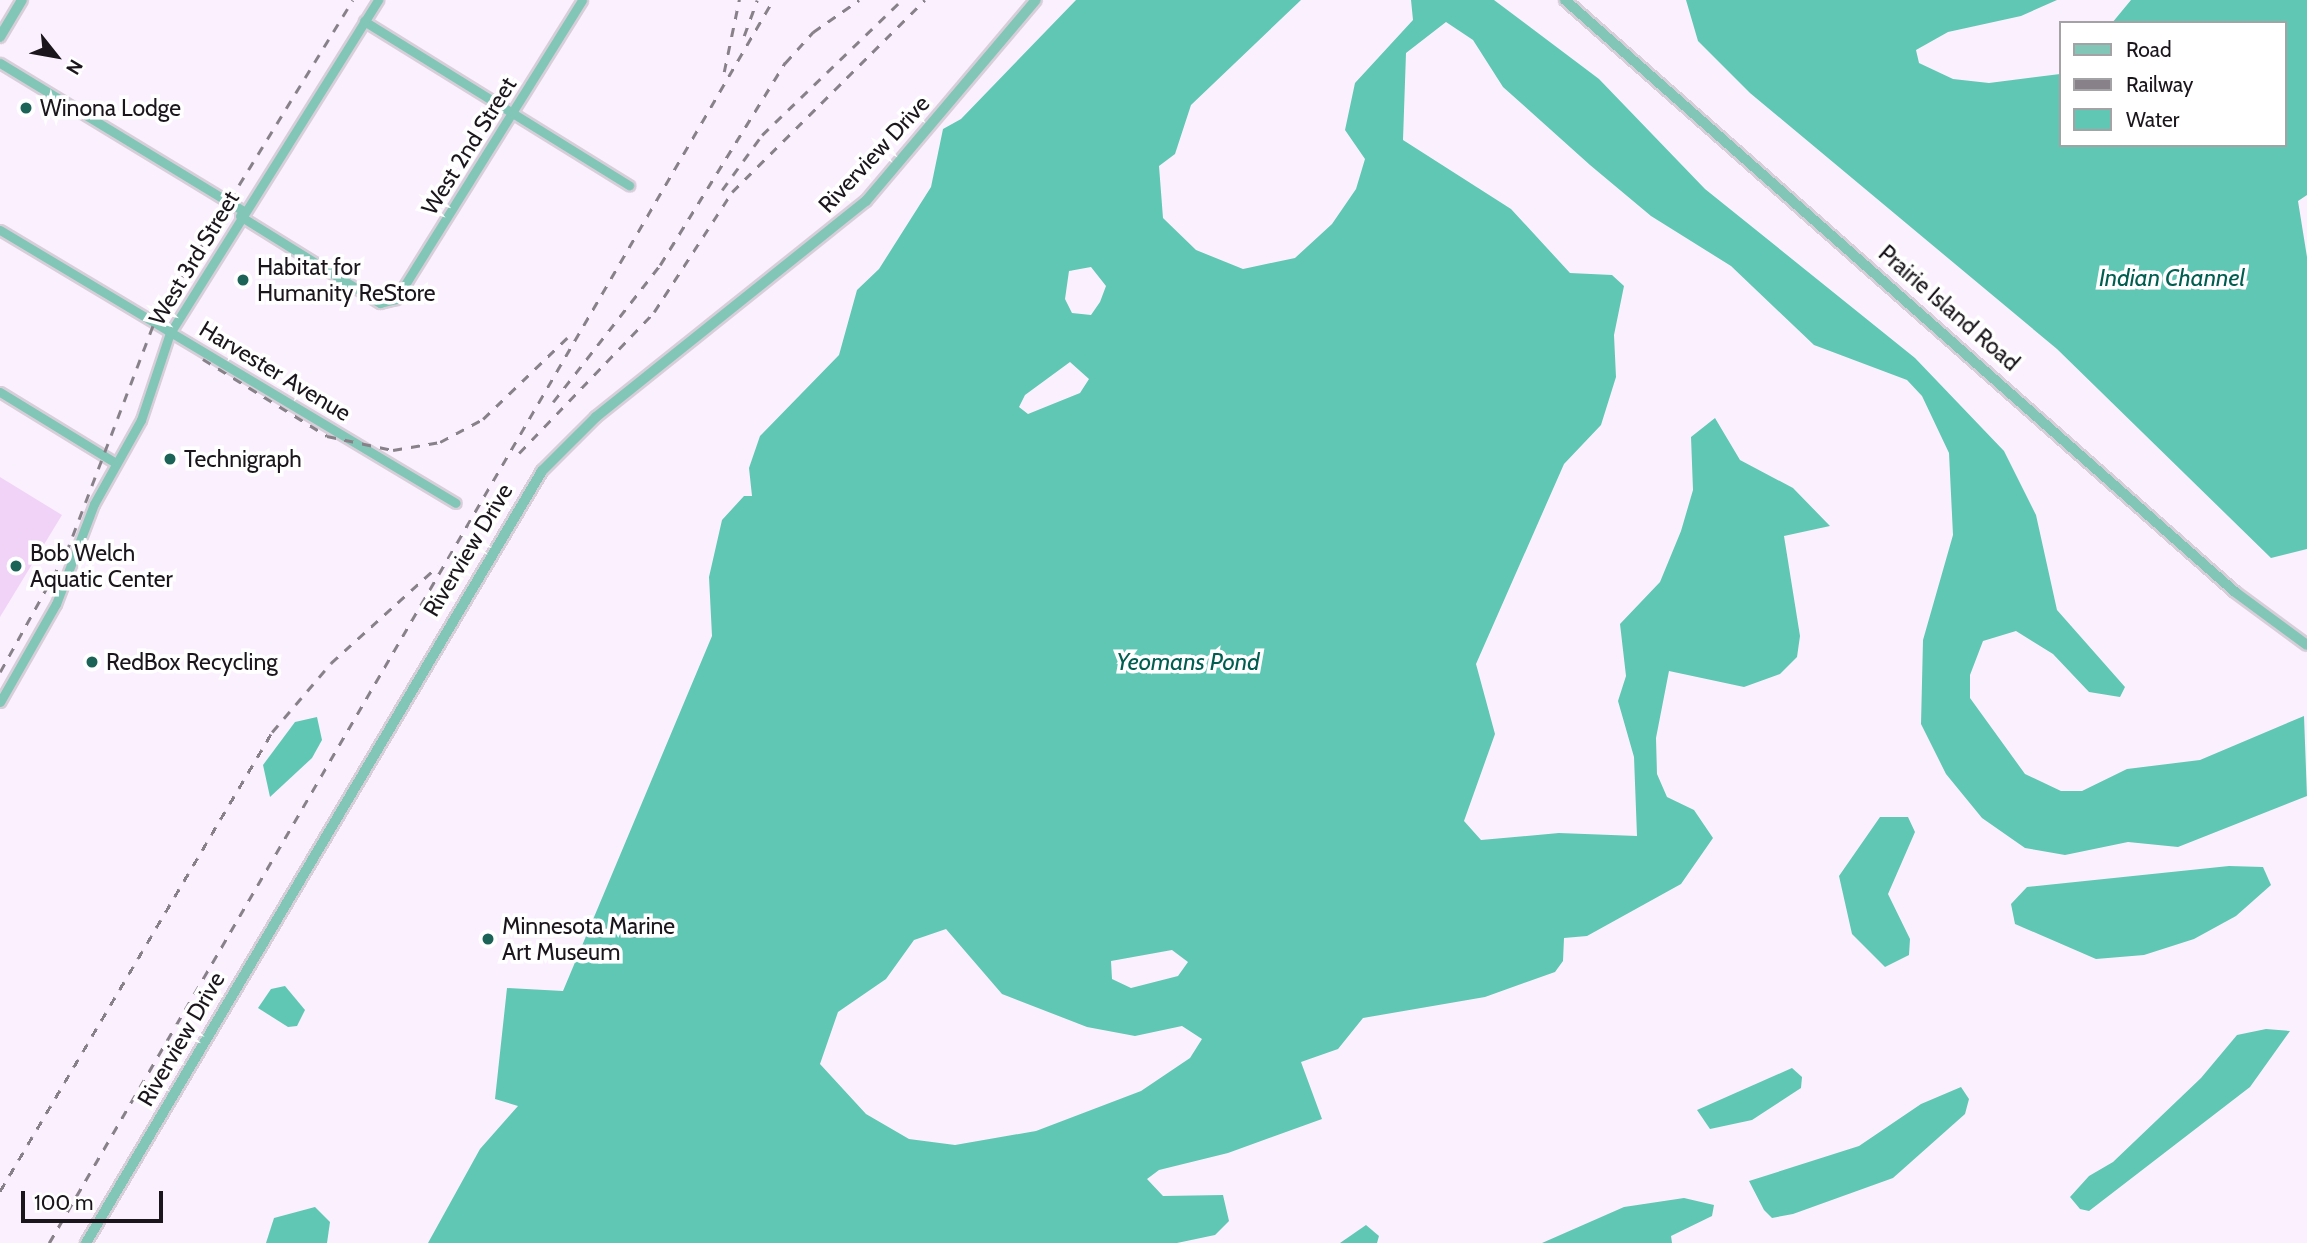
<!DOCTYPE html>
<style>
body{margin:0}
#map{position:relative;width:2307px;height:1243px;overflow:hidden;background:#fbf1fe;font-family:Cabin,sans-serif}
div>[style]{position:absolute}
.green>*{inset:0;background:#f1d3f8}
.water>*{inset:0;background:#60c7b4}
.roads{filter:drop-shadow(2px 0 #d7ceda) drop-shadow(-2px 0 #d7ceda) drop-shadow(0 2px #d7ceda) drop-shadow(0 -2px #d7ceda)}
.minor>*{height:9px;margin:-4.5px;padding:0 4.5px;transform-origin:4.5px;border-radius:4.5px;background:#81c6b7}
.tertiary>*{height:10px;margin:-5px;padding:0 5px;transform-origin:5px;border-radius:5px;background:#81c6b7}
.rail>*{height:2.5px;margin-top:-1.25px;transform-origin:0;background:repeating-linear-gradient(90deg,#88818a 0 9px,transparent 0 18px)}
.dots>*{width:19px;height:19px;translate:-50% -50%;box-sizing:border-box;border:4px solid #fff;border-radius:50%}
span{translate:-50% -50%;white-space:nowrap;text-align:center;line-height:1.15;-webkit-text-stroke:7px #fff;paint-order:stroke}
.poi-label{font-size:23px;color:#1a161b}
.left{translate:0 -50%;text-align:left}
.street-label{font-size:23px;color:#1a161b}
.water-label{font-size:24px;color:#005e51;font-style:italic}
.legend{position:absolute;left:2059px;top:21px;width:228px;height:126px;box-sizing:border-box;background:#fff;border:2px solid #a3a2a4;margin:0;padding:9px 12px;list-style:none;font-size:21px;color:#1a161b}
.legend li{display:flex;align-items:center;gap:14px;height:35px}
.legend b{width:35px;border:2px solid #a3a2a4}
.north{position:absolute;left:21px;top:21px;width:70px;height:70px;-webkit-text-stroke:5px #fff;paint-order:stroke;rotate:121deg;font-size:19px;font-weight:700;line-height:28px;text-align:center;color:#1a161b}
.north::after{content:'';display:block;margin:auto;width:24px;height:32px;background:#1a161b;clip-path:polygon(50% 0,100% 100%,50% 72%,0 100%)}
.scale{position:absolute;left:21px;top:1191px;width:142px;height:32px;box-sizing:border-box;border:4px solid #1a161b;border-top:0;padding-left:9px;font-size:21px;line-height:24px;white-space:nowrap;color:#1a161b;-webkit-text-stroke:5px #fff;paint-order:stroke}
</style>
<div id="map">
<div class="green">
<div style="clip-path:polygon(0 477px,62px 515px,0 617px)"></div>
</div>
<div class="water">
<div style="clip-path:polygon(evenodd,1076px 0,1301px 0,1191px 105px,1175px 154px,1159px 166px,1163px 218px,1196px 250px,1243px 269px,1295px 258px,1332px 224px,1356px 189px,1365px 159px,1345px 130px,1355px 83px,1413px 20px,1411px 0,1494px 0,1599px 79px,1705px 189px,1915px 358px,2004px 451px,2036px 515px,2057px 610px,2125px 687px,2120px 697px,2089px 692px,2053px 654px,2016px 631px,1983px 641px,1970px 675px,1970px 698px,2025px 774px,2061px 791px,2082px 791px,2127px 769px,2200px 760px,2304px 716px,2307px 796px,2178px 847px,2128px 842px,2065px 855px,2025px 848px,1982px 818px,1946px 774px,1921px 724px,1923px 640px,1953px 535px,1949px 453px,1922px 396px,1907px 380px,1814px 345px,1731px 266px,1651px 216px,1590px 165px,1503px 87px,1473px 40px,1446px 22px,1406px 53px,1403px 140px,1511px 209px,1570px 273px,1612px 275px,1624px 286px,1614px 335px,1616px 377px,1601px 425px,1564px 464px,1476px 664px,1495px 734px,1464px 821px,1481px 840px,1559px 833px,1637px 836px,1634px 757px,1618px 701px,1626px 676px,1620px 624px,1660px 582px,1681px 531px,1693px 490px,1691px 437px,1715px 418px,1740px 460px,1793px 488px,1830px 526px,1784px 536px,1800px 636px,1797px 657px,1780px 674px,1744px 687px,1669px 671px,1656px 738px,1657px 774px,1667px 797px,1694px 810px,1713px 838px,1681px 884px,1587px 936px,1564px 938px,1563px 961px,1555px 972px,1485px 997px,1363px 1018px,1338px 1049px,1301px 1062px,1322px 1119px,1228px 1153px,1159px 1170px,1147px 1179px,1163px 1196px,1223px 1195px,1229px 1221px,1215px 1235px,1177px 1243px,428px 1243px,480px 1149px,518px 1106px,495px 1099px,507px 988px,563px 991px,712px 636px,709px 577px,722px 520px,744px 496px,752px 496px,749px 468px,760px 436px,839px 355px,857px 290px,879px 269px,931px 187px,943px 129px,961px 119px,1076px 0,1091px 267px,1106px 286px,1100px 302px,1091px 315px,1072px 313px,1065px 299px,1069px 271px,1091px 267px,1076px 0,1070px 362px,1089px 379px,1080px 393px,1028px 414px,1019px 407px,1025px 395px,1070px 362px,1076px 0,946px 929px,1002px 994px,1087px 1027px,1135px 1036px,1182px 1026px,1202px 1039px,1190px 1058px,1141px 1091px,1036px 1131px,955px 1145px,909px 1139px,866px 1114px,820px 1064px,838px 1012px,886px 979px,914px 940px,946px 929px,1076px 0,1172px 950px,1188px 962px,1178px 976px,1131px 988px,1112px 979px,1111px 961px,1172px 950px)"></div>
<div style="clip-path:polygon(1686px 0,2057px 0,2021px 16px,1948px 32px,1916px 50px,1919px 63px,1953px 79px,1989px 83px,2060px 74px,2060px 145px,2284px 145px,2284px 23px,2112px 23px,2131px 0,2307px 0,2307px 195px,2298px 201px,2307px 257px,2307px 549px,2271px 558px,2057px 349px,1750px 93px,1698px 41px)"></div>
<div style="clip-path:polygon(317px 717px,322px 740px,312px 758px,270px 797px,263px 765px,295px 722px)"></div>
<div style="clip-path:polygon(1880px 817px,1908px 817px,1915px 832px,1888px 894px,1910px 939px,1909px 955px,1885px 967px,1852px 934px,1839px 876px)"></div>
<div style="clip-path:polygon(2229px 866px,2263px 867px,2271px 885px,2236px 916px,2194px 939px,2144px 955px,2096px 959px,2015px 924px,2011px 904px,2027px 887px)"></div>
<div style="clip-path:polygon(285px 986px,305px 1010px,297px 1026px,288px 1027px,258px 1008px,271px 989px)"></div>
<div style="clip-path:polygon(2266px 1029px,2290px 1031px,2250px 1087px,2089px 1211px,2080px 1209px,2070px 1197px,2089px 1176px,2113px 1162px,2201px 1078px,2237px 1035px)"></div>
<div style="clip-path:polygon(1792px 1068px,1802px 1077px,1801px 1088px,1752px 1120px,1710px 1129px,1697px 1110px)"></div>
<div style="clip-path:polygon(1961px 1087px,1969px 1099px,1965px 1114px,1893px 1178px,1793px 1214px,1772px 1218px,1764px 1210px,1749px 1181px,1859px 1146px,1921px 1104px)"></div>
<div style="clip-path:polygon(1684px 1198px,1714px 1205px,1712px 1216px,1671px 1236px,1672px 1243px,1542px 1243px,1624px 1207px)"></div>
<div style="clip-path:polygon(315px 1207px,330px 1222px,327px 1243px,266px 1243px,274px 1218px)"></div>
<div style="clip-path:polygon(1366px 1225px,1379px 1236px,1377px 1243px,1340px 1243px)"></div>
</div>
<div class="roads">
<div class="minor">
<div style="left:364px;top:21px;width:312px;rotate:31.8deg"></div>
<div style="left:0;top:63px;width:285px;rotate:31.3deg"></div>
<div style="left:240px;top:216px;width:165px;rotate:31.9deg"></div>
<div style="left:380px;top:303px;width:16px;rotate:-14deg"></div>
<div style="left:396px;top:299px;width:352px;rotate:-58.1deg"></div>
<div style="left:0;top:230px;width:531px;rotate:30.91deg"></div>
<div style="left:0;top:392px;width:136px;rotate:31.5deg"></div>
<div style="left:0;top:702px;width:113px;rotate:-60.3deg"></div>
<div style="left:56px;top:604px;width:107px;rotate:-69.2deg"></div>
<div style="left:94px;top:504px;width:96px;rotate:-60.8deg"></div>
<div style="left:141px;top:420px;width:92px;rotate:-71.6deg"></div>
<div style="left:170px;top:333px;width:393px;rotate:-58deg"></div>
</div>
<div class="tertiary">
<div style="left:1565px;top:0;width:894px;rotate:41.46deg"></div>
<div style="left:2235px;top:592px;width:89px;rotate:36.4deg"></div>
<div style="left:0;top:37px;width:43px;rotate:-59.3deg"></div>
<div style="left:86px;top:1243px;width:897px;rotate:-59.43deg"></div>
<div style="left:542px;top:471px;width:76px;rotate:-45deg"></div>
<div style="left:596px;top:417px;width:346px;rotate:-38.7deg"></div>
<div style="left:866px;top:201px;width:263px;rotate:-49.8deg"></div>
</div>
</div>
<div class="rail">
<div style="left:744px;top:36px;width:38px;rotate:-70deg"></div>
<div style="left:724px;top:72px;width:74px;rotate:-78.2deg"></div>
<div style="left:722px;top:190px;width:68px;rotate:-54deg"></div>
<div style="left:762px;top:135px;width:194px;rotate:-44deg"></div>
<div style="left:203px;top:359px;width:146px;rotate:31.8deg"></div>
<div style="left:327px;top:436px;width:67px;rotate:12deg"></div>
<div style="left:393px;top:450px;width:48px;rotate:-9.7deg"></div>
<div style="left:440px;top:442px;width:49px;rotate:-28.1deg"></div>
<div style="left:483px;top:419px;width:117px;rotate:-44deg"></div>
<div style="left:553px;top:402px;width:174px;rotate:-52deg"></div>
<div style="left:660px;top:265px;width:238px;rotate:-58.3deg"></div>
<div style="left:785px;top:63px;width:42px;rotate:-47.9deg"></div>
<div style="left:813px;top:32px;width:56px;rotate:-34.8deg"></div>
<div style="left:519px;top:453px;width:195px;rotate:-46.2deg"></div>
<div style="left:654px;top:312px;width:143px;rotate:-57deg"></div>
<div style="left:732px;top:192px;width:272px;rotate:-44.9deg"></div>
<div style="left:0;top:672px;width:136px;rotate:-61deg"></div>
<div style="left:66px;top:553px;width:246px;rotate:-69.1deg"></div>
<div style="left:154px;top:323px;width:379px;rotate:-58.4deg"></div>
<div style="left:0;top:1191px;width:534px;rotate:-59.35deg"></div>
<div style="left:272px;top:732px;width:91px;rotate:-49.5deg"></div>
<div style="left:331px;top:663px;width:144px;rotate:-42.2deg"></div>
<div style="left:49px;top:1243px;width:1438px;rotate:-59.78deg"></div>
</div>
<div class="dots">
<div style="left:26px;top:108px;background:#1b6357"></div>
<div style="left:243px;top:280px;background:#1b6357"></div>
<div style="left:170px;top:459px;background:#1b6357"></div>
<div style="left:16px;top:566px;background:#1b6357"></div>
<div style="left:92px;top:662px;background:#1b6357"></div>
<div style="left:488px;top:939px;background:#1b6357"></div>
</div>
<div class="poi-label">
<span class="left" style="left:40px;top:108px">Winona Lodge</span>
<span class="left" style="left:257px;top:280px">Habitat for<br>Humanity ReStore</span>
<span class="left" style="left:184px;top:459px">Technigraph</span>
<span class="left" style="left:30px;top:566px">Bob Welch<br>Aquatic Center</span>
<span class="left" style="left:106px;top:662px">RedBox Recycling</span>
<span class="left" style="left:502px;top:939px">Minnesota Marine<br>Art Museum</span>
</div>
<div class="street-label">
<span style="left:469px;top:146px;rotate:-58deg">West 2nd Street</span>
<span style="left:874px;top:154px;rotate:-47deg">Riverview Drive</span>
<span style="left:194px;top:258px;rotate:-59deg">West 3rd Street</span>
<span style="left:1949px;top:308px;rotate:41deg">Prairie Island Road</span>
<span style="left:275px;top:371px;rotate:31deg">Harvester Avenue</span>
<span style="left:468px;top:550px;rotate:-59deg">Riverview Drive</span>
<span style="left:181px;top:1039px;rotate:-60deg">Riverview Drive</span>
</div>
<div class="water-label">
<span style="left:2172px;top:278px">Indian Channel</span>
<span style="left:1188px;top:662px">Yeomans Pond</span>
</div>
<ul class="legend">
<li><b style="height:9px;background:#81c6b7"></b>Road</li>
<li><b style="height:9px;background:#88818a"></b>Railway</li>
<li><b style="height:19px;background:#60c7b4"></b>Water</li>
</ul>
<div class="north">N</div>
<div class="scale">100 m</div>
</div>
